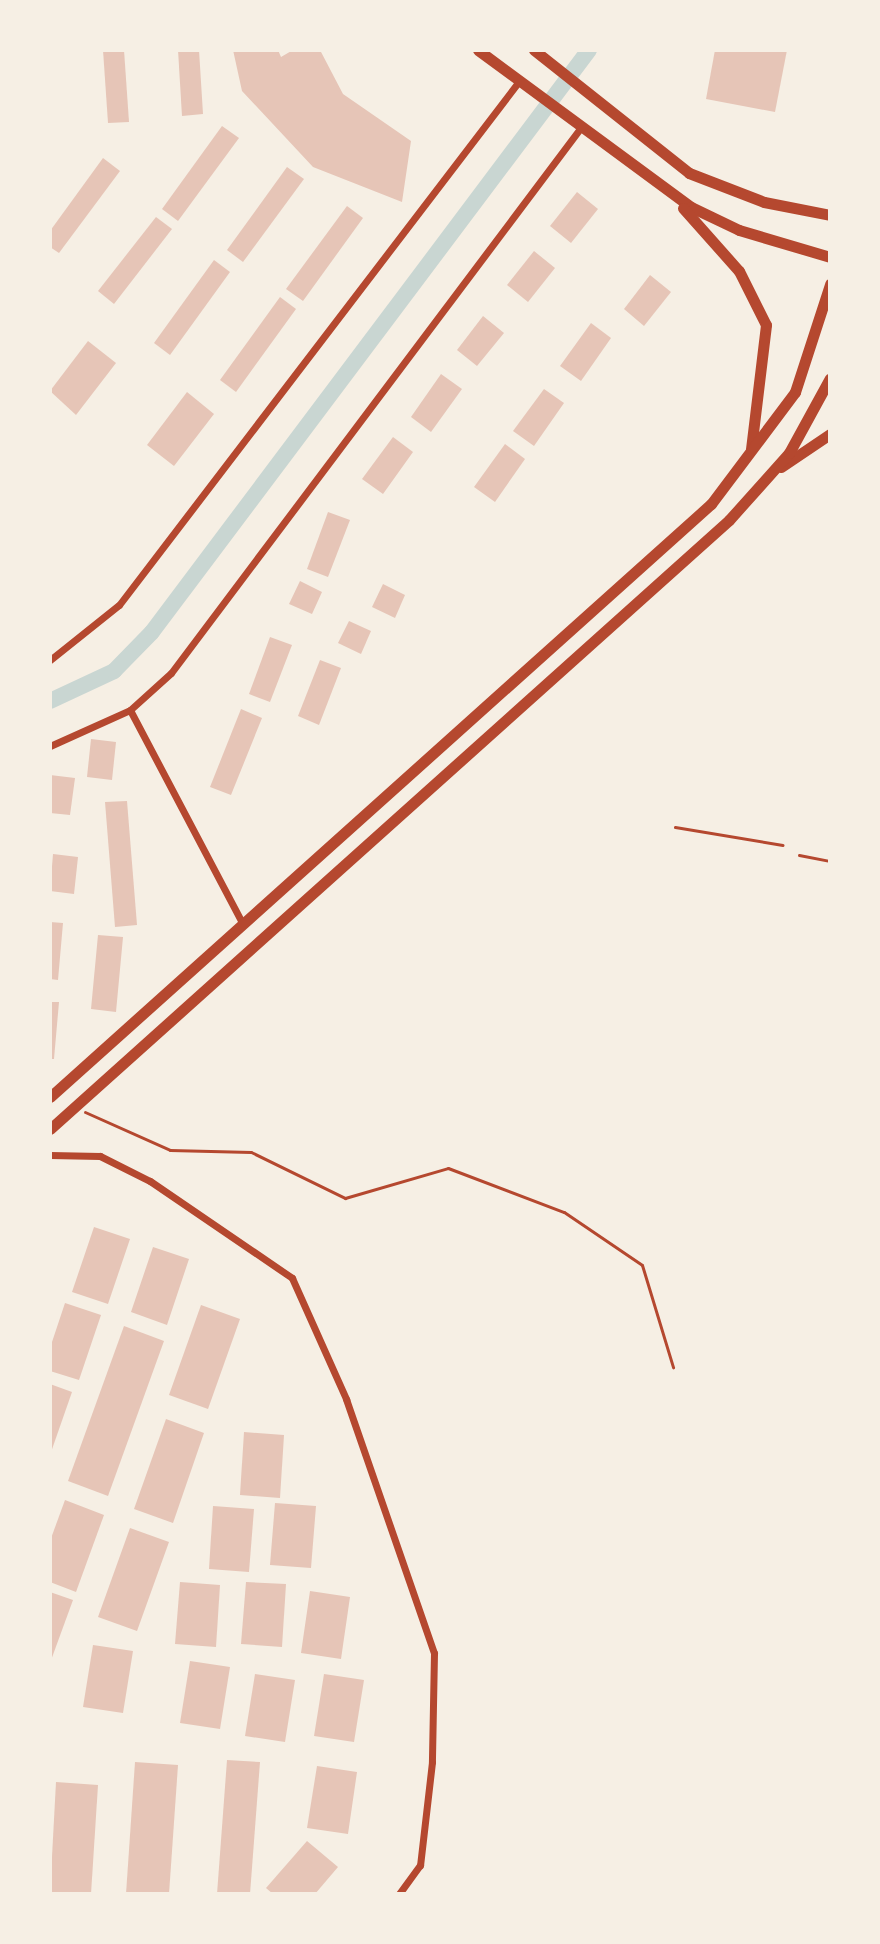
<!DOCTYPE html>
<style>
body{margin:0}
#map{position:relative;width:880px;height:1944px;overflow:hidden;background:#f6efe4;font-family:"Sofia Sans Condensed",sans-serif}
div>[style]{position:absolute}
.canal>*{height:16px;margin:-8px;padding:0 8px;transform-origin:8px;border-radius:8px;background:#c9d6d2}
.building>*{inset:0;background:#e6c5b7}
.path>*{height:3px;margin:-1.5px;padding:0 1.5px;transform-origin:1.5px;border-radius:1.5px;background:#b5482f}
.minor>*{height:7px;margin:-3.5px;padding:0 3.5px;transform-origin:3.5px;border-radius:3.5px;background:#b5482f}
.primary>*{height:11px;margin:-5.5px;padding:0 5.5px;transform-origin:5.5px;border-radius:5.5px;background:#b5482f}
span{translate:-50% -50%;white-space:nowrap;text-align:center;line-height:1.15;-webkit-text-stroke:6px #f6efe4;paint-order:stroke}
.frame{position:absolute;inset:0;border:52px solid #f6efe4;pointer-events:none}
</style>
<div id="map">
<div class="canal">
<div style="left:50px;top:701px;width:71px;rotate:-25.1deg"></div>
<div style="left:114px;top:671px;width:54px;rotate:-45.7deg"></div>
<div style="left:152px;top:632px;width:728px;rotate:-53.1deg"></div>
</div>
<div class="building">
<div style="clip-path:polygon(103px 50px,124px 50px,129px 122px,108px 123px)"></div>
<div style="clip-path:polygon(178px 50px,199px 50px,203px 114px,182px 116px)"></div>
<div style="clip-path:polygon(233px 50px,278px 50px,281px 57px,293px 50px,320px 50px,343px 94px,411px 141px,402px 202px,313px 167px,242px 91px)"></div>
<div style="clip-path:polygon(715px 50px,787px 50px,775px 112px,706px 99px)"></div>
<div style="clip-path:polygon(222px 126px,239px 138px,178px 221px,162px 209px)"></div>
<div style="clip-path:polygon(103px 158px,120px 171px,59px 253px,50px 247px,50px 231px)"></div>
<div style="clip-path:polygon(287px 167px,304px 179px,243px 262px,227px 250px)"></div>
<div style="clip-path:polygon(577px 192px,598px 209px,571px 243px,550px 226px)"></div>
<div style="clip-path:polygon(347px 206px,363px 218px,303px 301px,286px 289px)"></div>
<div style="clip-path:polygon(156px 217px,172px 229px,114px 304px,98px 291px)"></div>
<div style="clip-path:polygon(534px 251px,555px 268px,528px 302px,507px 285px)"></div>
<div style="clip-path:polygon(214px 260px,230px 272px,170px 355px,154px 343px)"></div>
<div style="clip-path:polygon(650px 275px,671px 292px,644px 326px,624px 309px)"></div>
<div style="clip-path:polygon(280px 297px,296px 309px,236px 392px,220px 380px)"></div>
<div style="clip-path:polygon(483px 316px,504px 333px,477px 366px,457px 350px)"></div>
<div style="clip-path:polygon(591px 323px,611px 338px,581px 381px,560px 366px)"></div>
<div style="clip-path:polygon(88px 341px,116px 363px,76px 415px,50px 391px)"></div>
<div style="clip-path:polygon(441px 374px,462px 389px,431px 432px,411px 417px)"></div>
<div style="clip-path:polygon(544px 389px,564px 403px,534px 446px,513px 431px)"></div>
<div style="clip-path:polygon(187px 392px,214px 414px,174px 466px,147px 445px)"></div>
<div style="clip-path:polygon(393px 437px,413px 452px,383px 494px,362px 479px)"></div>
<div style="clip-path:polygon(505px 444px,525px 459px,495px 502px,474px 487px)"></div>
<div style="clip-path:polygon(328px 512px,350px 520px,328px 577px,307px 569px)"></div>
<div style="clip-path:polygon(300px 581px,322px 592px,312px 614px,289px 604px)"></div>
<div style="clip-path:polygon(383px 584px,405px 595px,395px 618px,372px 607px)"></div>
<div style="clip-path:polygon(349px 621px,371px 631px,361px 654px,338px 643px)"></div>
<div style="clip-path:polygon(270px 637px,292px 645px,270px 702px,249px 694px)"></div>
<div style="clip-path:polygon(320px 660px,341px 668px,319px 725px,298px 716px)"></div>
<div style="clip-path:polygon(241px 709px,262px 718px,231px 795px,210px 787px)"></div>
<div style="clip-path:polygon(91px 739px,116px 742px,112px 780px,87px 777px)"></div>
<div style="clip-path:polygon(50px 775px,75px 778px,70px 815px,50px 813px)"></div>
<div style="clip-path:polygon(127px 801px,137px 925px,115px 927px,105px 802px)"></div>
<div style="clip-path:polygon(53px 854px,78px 857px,74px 894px,50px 891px)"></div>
<div style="clip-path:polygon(50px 922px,63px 923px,58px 980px,50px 979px)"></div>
<div style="clip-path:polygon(98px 935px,123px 937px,116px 1012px,91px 1009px)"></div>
<div style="clip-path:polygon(50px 1002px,59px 1002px,54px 1059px,50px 1059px)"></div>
<div style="clip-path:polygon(94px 1227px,130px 1239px,108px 1304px,72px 1292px)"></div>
<div style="clip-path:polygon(153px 1247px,189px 1259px,167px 1325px,131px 1312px)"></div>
<div style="clip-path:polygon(65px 1303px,101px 1315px,79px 1380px,50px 1371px,50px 1348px)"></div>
<div style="clip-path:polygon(201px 1305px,240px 1319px,208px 1409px,169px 1395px)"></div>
<div style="clip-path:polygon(124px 1326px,164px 1341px,108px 1496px,68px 1481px)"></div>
<div style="clip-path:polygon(50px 1384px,72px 1392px,50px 1455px)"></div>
<div style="clip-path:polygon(166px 1419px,204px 1433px,173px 1523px,134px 1509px)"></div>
<div style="clip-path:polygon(244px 1432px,284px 1435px,280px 1498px,240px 1495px)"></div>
<div style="clip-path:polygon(65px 1500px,104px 1515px,76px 1592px,50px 1582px,50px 1541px)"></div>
<div style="clip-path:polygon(275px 1503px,316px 1506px,311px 1568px,270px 1565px)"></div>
<div style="clip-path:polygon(213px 1506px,254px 1509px,249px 1572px,209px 1569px)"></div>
<div style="clip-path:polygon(130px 1528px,169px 1542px,137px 1631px,98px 1617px)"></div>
<div style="clip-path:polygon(180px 1582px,220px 1585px,216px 1647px,175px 1644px)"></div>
<div style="clip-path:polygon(246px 1582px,286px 1584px,282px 1647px,241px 1644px)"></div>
<div style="clip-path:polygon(310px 1591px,350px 1597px,341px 1659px,301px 1653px)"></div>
<div style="clip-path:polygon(50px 1592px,73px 1600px,50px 1663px)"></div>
<div style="clip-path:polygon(93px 1645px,133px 1651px,123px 1713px,83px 1707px)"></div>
<div style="clip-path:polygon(190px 1661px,230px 1667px,220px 1729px,180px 1723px)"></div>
<div style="clip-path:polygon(255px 1674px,295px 1680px,285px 1742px,245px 1736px)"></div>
<div style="clip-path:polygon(324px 1674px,364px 1680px,354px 1742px,314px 1736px)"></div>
<div style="clip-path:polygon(227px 1760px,260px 1762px,250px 1894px,217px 1894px)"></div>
<div style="clip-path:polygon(135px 1762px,178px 1765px,169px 1894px,126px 1894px)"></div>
<div style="clip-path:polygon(317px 1766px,357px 1772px,348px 1834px,307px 1828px)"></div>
<div style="clip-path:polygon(56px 1782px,98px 1785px,91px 1894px,50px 1894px)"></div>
<div style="clip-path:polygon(307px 1841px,338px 1867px,315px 1894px,273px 1894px,266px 1888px)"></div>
</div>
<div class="path">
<div style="left:675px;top:827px;width:109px;rotate:9.5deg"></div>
<div style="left:799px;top:855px;width:32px;rotate:11deg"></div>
<div style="left:85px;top:1112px;width:93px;rotate:24.1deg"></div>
<div style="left:170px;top:1150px;width:81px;rotate:1.4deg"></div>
<div style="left:251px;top:1152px;width:105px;rotate:26.1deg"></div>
<div style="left:345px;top:1198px;width:107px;rotate:-16.2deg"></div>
<div style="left:448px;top:1168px;width:124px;rotate:20.8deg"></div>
<div style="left:564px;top:1212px;width:94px;rotate:34.2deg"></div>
<div style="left:642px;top:1265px;width:107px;rotate:73.1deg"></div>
</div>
<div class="minor">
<div style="left:50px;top:660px;width:88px;rotate:-38.6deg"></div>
<div style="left:119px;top:605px;width:661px;rotate:-52.63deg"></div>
<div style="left:130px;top:710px;width:242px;rotate:62.2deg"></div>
<div style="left:50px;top:746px;width:88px;rotate:-24.2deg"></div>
<div style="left:130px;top:710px;width:55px;rotate:-42.1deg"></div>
<div style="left:171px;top:673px;width:684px;rotate:-53.08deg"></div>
<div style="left:50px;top:1155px;width:50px;rotate:1.1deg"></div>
<div style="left:100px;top:1156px;width:56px;rotate:26.6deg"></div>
<div style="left:150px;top:1181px;width:172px;rotate:34.3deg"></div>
<div style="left:292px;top:1278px;width:133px;rotate:65.9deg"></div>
<div style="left:346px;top:1399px;width:269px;rotate:70.9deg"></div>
<div style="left:434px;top:1653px;width:109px;rotate:91.1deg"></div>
<div style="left:432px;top:1762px;width:104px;rotate:96.6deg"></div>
<div style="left:420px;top:1865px;width:36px;rotate:126deg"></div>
</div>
<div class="primary">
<div style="left:478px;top:50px;width:265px;rotate:36.4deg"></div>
<div style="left:691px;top:207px;width:53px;rotate:25.6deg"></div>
<div style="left:739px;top:230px;width:95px;rotate:16.5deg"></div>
<div style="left:534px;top:50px;width:198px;rotate:38.4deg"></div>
<div style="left:689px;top:173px;width:80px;rotate:21.1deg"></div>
<div style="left:764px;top:202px;width:67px;rotate:11.1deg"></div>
<div style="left:683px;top:208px;width:84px;rotate:48.4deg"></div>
<div style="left:739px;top:271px;width:60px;rotate:63.4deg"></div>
<div style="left:766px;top:325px;width:125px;rotate:96.9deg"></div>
<div style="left:781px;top:467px;width:59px;rotate:-34deg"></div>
<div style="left:50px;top:1097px;width:888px;rotate:-41.9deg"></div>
<div style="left:711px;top:504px;width:140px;rotate:-53.1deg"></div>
<div style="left:795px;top:392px;width:114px;rotate:-72deg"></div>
<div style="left:50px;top:1129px;width:912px;rotate:-41.89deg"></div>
<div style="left:729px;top:520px;width:90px;rotate:-48.2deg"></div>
<div style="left:789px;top:453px;width:85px;rotate:-61.3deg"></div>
</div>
<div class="frame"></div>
</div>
